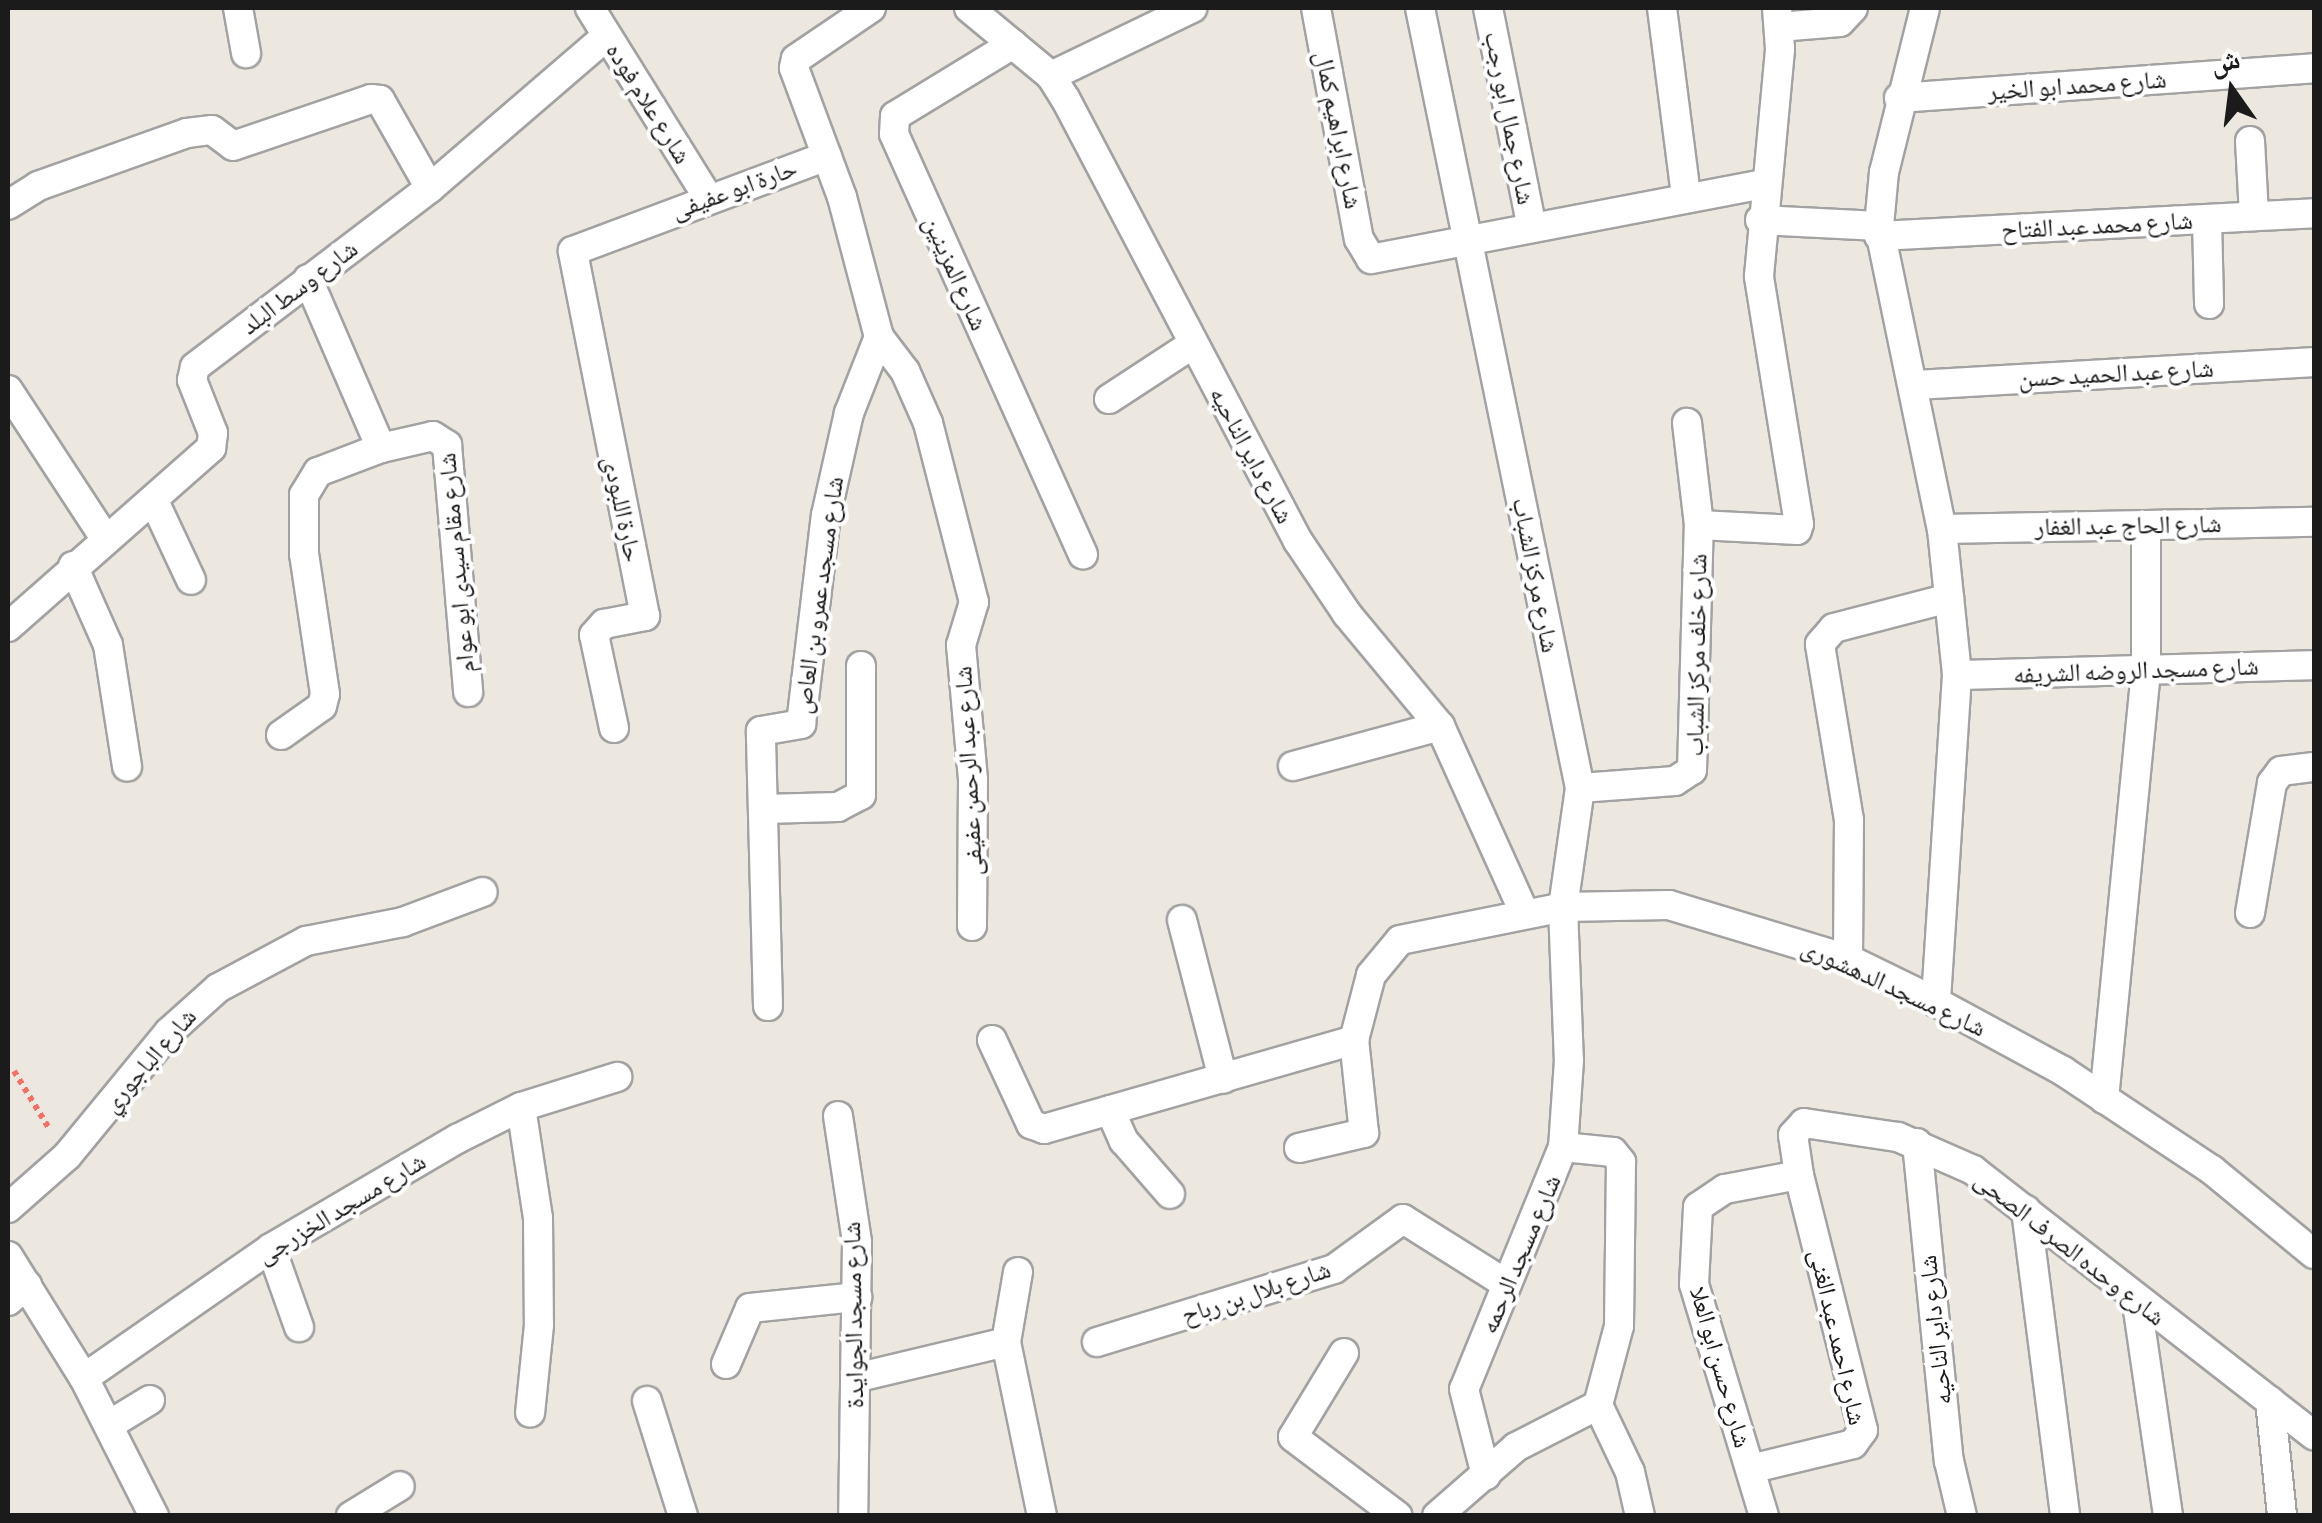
<!DOCTYPE html>
<meta charset="utf-8">
<style>
body{margin:0}
#map{position:relative;width:2322px;height:1523px;overflow:hidden;background:#ece8e0;font-family:"Asap Condensed","Noto Naskh Arabic",sans-serif}
div>[style]{position:absolute}
.path>*{height:6px;margin-top:-3px;transform-origin:0;background:repeating-linear-gradient(90deg,#f66f67 0 5px,transparent 0 10px)}
.roads{filter:drop-shadow(2px 0 #a2a2a2) drop-shadow(-2px 0 #a2a2a2) drop-shadow(0 2px #a2a2a2) drop-shadow(0 -2px #a2a2a2)}
.street>*{height:28px;margin:-14px;padding:0 14px;transform-origin:14px;border-radius:14px;background:#fff}
span{translate:-50% -50%;white-space:nowrap;text-align:center;line-height:1.15;-webkit-text-stroke:8px #fff;paint-order:stroke}
.street-label{font-size:25px;color:#1b1b1b}
.frame{position:absolute;inset:0;border:10px solid #1b1b1b;pointer-events:none}
.north{position:absolute;left:2182px;top:40px;width:100px;height:100px;-webkit-text-stroke:8px #fff;paint-order:stroke;rotate:346deg;font-size:28px;font-weight:700;line-height:40px;text-align:center;color:#1b1b1b}
.north::after{content:'';display:block;margin:auto;width:35px;height:45px;background:#1b1b1b;clip-path:polygon(50% 0,100% 100%,50% 72%,0 100%)}
</style>
<div id="map">
<div class="path">
<div style="left:14px;top:1071px;width:69px;rotate:58.6deg"></div>
</div>
<div class="roads">
<div class="street">
<div style="left:238px;top:8px;width:46px;rotate:79.9deg"></div>
<div style="left:590px;top:8px;width:225px;rotate:58.1deg"></div>
<div style="left:871px;top:8px;width:91px;rotate:145.8deg"></div>
<div style="left:796px;top:59px;width:9px;rotate:103deg"></div>
<div style="left:794px;top:68px;width:138px;rotate:69.6deg"></div>
<div style="left:842px;top:197px;width:145px;rotate:75.2deg"></div>
<div style="left:879px;top:337px;width:43px;rotate:52.6deg"></div>
<div style="left:905px;top:371px;width:57px;rotate:66.1deg"></div>
<div style="left:928px;top:423px;width:185px;rotate:75.6deg"></div>
<div style="left:974px;top:602px;width:45px;rotate:106.8deg"></div>
<div style="left:961px;top:645px;width:136px;rotate:84.9deg"></div>
<div style="left:973px;top:780px;width:146px;rotate:90.4deg"></div>
<div style="left:969px;top:8px;width:107px;rotate:39.7deg"></div>
<div style="left:1051px;top:76px;width:26px;rotate:58deg"></div>
<div style="left:1065px;top:98px;width:501px;rotate:62.26deg"></div>
<div style="left:1298px;top:541px;width:88px;rotate:56.1deg"></div>
<div style="left:1347px;top:614px;width:146px;rotate:50.3deg"></div>
<div style="left:1440px;top:726px;width:204px;rotate:65.7deg"></div>
<div style="left:1316px;top:8px;width:235px;rotate:79.5deg"></div>
<div style="left:1359px;top:239px;width:23px;rotate:59deg"></div>
<div style="left:1371px;top:259px;width:399px;rotate:-10.8deg"></div>
<div style="left:1420px;top:8px;width:796px;rotate:78.41deg"></div>
<div style="left:1580px;top:788px;width:120px;rotate:98.1deg"></div>
<div style="left:1563px;top:907px;width:153px;rotate:87.8deg"></div>
<div style="left:1569px;top:1060px;width:87px;rotate:93.9deg"></div>
<div style="left:1563px;top:1147px;width:261px;rotate:112.2deg"></div>
<div style="left:1464px;top:1389px;width:89px;rotate:75.7deg"></div>
<div style="left:1488px;top:8px;width:224px;rotate:78.7deg"></div>
<div style="left:1662px;top:8px;width:190px;rotate:82.7deg"></div>
<div style="left:1925px;top:8px;width:169px;rotate:104deg"></div>
<div style="left:1884px;top:172px;width:54px;rotate:95.3deg"></div>
<div style="left:1879px;top:226px;width:309px;rotate:78.3deg"></div>
<div style="left:1942px;top:529px;width:147px;rotate:84.1deg"></div>
<div style="left:1957px;top:675px;width:328px;rotate:93.7deg"></div>
<div style="left:1779px;top:27px;width:61px;rotate:-4.7deg"></div>
<div style="left:1840px;top:22px;width:19px;rotate:-47deg"></div>
<div style="left:1013px;top:44px;width:138px;rotate:148.6deg"></div>
<div style="left:895px;top:116px;width:18px;rotate:93deg"></div>
<div style="left:894px;top:134px;width:461px;rotate:65.8deg"></div>
<div style="left:1051px;top:76px;width:157px;rotate:-25.7deg"></div>
<div style="left:1899px;top:98px;width:416px;rotate:-4.1deg"></div>
<div style="left:2250px;top:141px;width:75px;rotate:86.9deg"></div>
<div style="left:8px;top:205px;width:36px;rotate:-32deg"></div>
<div style="left:38px;top:186px;width:158px;rotate:-19.6deg"></div>
<div style="left:187px;top:133px;width:25px;rotate:-7deg"></div>
<div style="left:212px;top:130px;width:26px;rotate:37deg"></div>
<div style="left:233px;top:146px;width:146px;rotate:-18.8deg"></div>
<div style="left:371px;top:99px;width:9px;rotate:6deg"></div>
<div style="left:380px;top:100px;width:101px;rotate:60.4deg"></div>
<div style="left:1760px;top:220px;width:119px;rotate:2.9deg"></div>
<div style="left:2207px;top:220px;width:84px;rotate:88.6deg"></div>
<div style="left:1879px;top:236px;width:436px;rotate:-3deg"></div>
<div style="left:1917px;top:385px;width:398px;rotate:-3.3deg"></div>
<div style="left:8px;top:390px;width:179px;rotate:56.8deg"></div>
<div style="left:1109px;top:399px;width:100px;rotate:-33.2deg"></div>
<div style="left:381px;top:448px;width:53px;rotate:-13deg"></div>
<div style="left:433px;top:436px;width:17px;rotate:33deg"></div>
<div style="left:447px;top:445px;width:248px;rotate:85.1deg"></div>
<div style="left:154px;top:501px;width:87px;rotate:64.9deg"></div>
<div style="left:1699px;top:525px;width:98px;rotate:2.9deg"></div>
<div style="left:1797px;top:530px;width:6px;rotate:-72deg"></div>
<div style="left:1799px;top:524px;width:251px;rotate:-99.2deg"></div>
<div style="left:1759px;top:276px;width:228px;rotate:-84.7deg"></div>
<div style="left:1780px;top:49px;width:41px;rotate:-94.2deg"></div>
<div style="left:1942px;top:529px;width:372px;rotate:-1.1deg"></div>
<div style="left:73px;top:566px;width:86px;rotate:66.1deg"></div>
<div style="left:108px;top:645px;width:123px;rotate:81.1deg"></div>
<div style="left:8px;top:627px;width:271px;rotate:-41.4deg"></div>
<div style="left:211px;top:448px;width:15px;rotate:-82deg"></div>
<div style="left:213px;top:433px;width:57px;rotate:-111.6deg"></div>
<div style="left:192px;top:380px;width:13px;rotate:-77deg"></div>
<div style="left:195px;top:367px;width:295px;rotate:-37.3deg"></div>
<div style="left:430px;top:188px;width:233px;rotate:-40.7deg"></div>
<div style="left:1957px;top:675px;width:357px;rotate:-1.6deg"></div>
<div style="left:614px;top:728px;width:95px;rotate:-102.1deg"></div>
<div style="left:594px;top:635px;width:15px;rotate:-48deg"></div>
<div style="left:604px;top:624px;width:42px;rotate:-11deg"></div>
<div style="left:645px;top:616px;width:372px;rotate:-101.2deg"></div>
<div style="left:573px;top:251px;width:271px;rotate:-20.5deg"></div>
<div style="left:281px;top:735px;width:50px;rotate:-35.3deg"></div>
<div style="left:322px;top:706px;width:12px;rotate:-76deg"></div>
<div style="left:325px;top:694px;width:142px;rotate:-98.5deg"></div>
<div style="left:304px;top:554px;width:59px;rotate:-90deg"></div>
<div style="left:304px;top:495px;width:27px;rotate:-59deg"></div>
<div style="left:318px;top:472px;width:67px;rotate:-20.9deg"></div>
<div style="left:381px;top:448px;width:184px;rotate:-113.4deg"></div>
<div style="left:1293px;top:766px;width:152px;rotate:-15.2deg"></div>
<div style="left:1580px;top:788px;width:95px;rotate:-4.2deg"></div>
<div style="left:1675px;top:781px;width:20px;rotate:-33deg"></div>
<div style="left:1692px;top:770px;width:245px;rotate:-88.4deg"></div>
<div style="left:1699px;top:525px;width:103px;rotate:-96.7deg"></div>
<div style="left:763px;top:809px;width:75px;rotate:-1.5deg"></div>
<div style="left:838px;top:807px;width:26px;rotate:-28deg"></div>
<div style="left:861px;top:795px;width:129px;rotate:-90deg"></div>
<div style="left:2250px;top:913px;width:132px;rotate:-80.4deg"></div>
<div style="left:2272px;top:783px;width:15px;rotate:-53deg"></div>
<div style="left:2281px;top:771px;width:33px;rotate:-7deg"></div>
<div style="left:1182px;top:920px;width:164px;rotate:75.5deg"></div>
<div style="left:1848px;top:959px;width:139px;rotate:-89.6deg"></div>
<div style="left:1849px;top:820px;width:178px;rotate:-99.4deg"></div>
<div style="left:1820px;top:644px;width:21px;rotate:-49deg"></div>
<div style="left:1834px;top:628px;width:119px;rotate:-14.6deg"></div>
<div style="left:768px;top:1006px;width:275px;rotate:-91.5deg"></div>
<div style="left:761px;top:731px;width:41px;rotate:-9.9deg"></div>
<div style="left:801px;top:724px;width:210px;rotate:-83.2deg"></div>
<div style="left:826px;top:515px;width:105px;rotate:-77.3deg"></div>
<div style="left:849px;top:413px;width:82px;rotate:-68.5deg"></div>
<div style="left:992px;top:1040px;width:93px;rotate:65.1deg"></div>
<div style="left:1031px;top:1124px;width:14px;rotate:21deg"></div>
<div style="left:1044px;top:1129px;width:323px;rotate:-16deg"></div>
<div style="left:2104px;top:1099px;width:431px;rotate:-84.4deg"></div>
<div style="left:2146px;top:670px;width:145px;rotate:-90deg"></div>
<div style="left:521px;top:1107px;width:112px;rotate:81.3deg"></div>
<div style="left:538px;top:1218px;width:107px;rotate:89.5deg"></div>
<div style="left:539px;top:1325px;width:88px;rotate:95.8deg"></div>
<div style="left:1110px;top:1110px;width:34px;rotate:66deg"></div>
<div style="left:1124px;top:1141px;width:70px;rotate:49deg"></div>
<div style="left:838px;top:1116px;width:127px;rotate:81.4deg"></div>
<div style="left:857px;top:1242px;width:274px;rotate:90.8deg"></div>
<div style="left:1917px;top:1143px;width:320px;rotate:84.3deg"></div>
<div style="left:1949px;top:1461px;width:57px;rotate:76.7deg"></div>
<div style="left:1563px;top:1147px;width:50px;rotate:5.7deg"></div>
<div style="left:1613px;top:1152px;width:13px;rotate:51deg"></div>
<div style="left:1621px;top:1162px;width:164px;rotate:90.7deg"></div>
<div style="left:1619px;top:1326px;width:82px;rotate:104.9deg"></div>
<div style="left:1299px;top:1148px;width:67px;rotate:-13deg"></div>
<div style="left:1364px;top:1133px;width:94px;rotate:-96.1deg"></div>
<div style="left:1354px;top:1040px;width:67px;rotate:-75.3deg"></div>
<div style="left:1371px;top:975px;width:45px;rotate:-50.4deg"></div>
<div style="left:1400px;top:940px;width:166px;rotate:-11.4deg"></div>
<div style="left:1563px;top:907px;width:106px;rotate:-1.1deg"></div>
<div style="left:1669px;top:905px;width:187px;rotate:16.8deg"></div>
<div style="left:1848px;top:959px;width:98px;rotate:26deg"></div>
<div style="left:1936px;top:1002px;width:145px;rotate:28.5deg"></div>
<div style="left:2063px;top:1071px;width:179px;rotate:33.6deg"></div>
<div style="left:2212px;top:1170px;width:132px;rotate:39.5deg"></div>
<div style="left:8px;top:1208px;width:79px;rotate:-41.4deg"></div>
<div style="left:67px;top:1156px;width:161px;rotate:-50.6deg"></div>
<div style="left:169px;top:1032px;width:66px;rotate:-41.9deg"></div>
<div style="left:218px;top:988px;width:100px;rotate:-28.1deg"></div>
<div style="left:306px;top:941px;width:99px;rotate:-11.1deg"></div>
<div style="left:403px;top:922px;width:85px;rotate:-20.6deg"></div>
<div style="left:2026px;top:1210px;width:308px;rotate:82.7deg"></div>
<div style="left:271px;top:1248px;width:84px;rotate:70.5deg"></div>
<div style="left:8px;top:1256px;width:144px;rotate:58.1deg"></div>
<div style="left:84px;top:1378px;width:155px;rotate:63.1deg"></div>
<div style="left:1018px;top:1272px;width:71px;rotate:99.7deg"></div>
<div style="left:1006px;top:1342px;width:178px;rotate:78.3deg"></div>
<div style="left:8px;top:1301px;width:25px;rotate:-40deg"></div>
<div style="left:2137px;top:1303px;width:215px;rotate:81.7deg"></div>
<div style="left:1097px;top:1342px;width:248px;rotate:-17.1deg"></div>
<div style="left:1334px;top:1269px;width:85px;rotate:-35.9deg"></div>
<div style="left:1403px;top:1219px;width:120px;rotate:32.1deg"></div>
<div style="left:1344px;top:1353px;width:98px;rotate:121.3deg"></div>
<div style="left:1293px;top:1437px;width:131px;rotate:37deg"></div>
<div style="left:726px;top:1364px;width:61px;rotate:-66.8deg"></div>
<div style="left:750px;top:1308px;width:108px;rotate:-5.9deg"></div>
<div style="left:84px;top:1378px;width:228px;rotate:-34.8deg"></div>
<div style="left:271px;top:1248px;width:216px;rotate:-30.4deg"></div>
<div style="left:457px;top:1139px;width:72px;rotate:-26.6deg"></div>
<div style="left:521px;top:1107px;width:101px;rotate:-17.4deg"></div>
<div style="left:855px;top:1378px;width:155px;rotate:-13.4deg"></div>
<div style="left:647px;top:1401px;width:121px;rotate:72.6deg"></div>
<div style="left:2270px;top:1401px;width:116px;rotate:84deg"></div>
<div style="left:1598px;top:1405px;width:74px;rotate:64.5deg"></div>
<div style="left:1630px;top:1472px;width:45px;rotate:77.2deg"></div>
<div style="left:109px;top:1425px;width:48px;rotate:-31.4deg"></div>
<div style="left:1750px;top:1469px;width:106px;rotate:-13.6deg"></div>
<div style="left:1853px;top:1444px;width:17px;rotate:-54deg"></div>
<div style="left:1863px;top:1430px;width:263px;rotate:-104.1deg"></div>
<div style="left:1799px;top:1175px;width:40px;rotate:-98.5deg"></div>
<div style="left:1793px;top:1135px;width:16px;rotate:-47deg"></div>
<div style="left:1804px;top:1123px;width:95px;rotate:8.5deg"></div>
<div style="left:1898px;top:1137px;width:82px;rotate:23.7deg"></div>
<div style="left:1973px;top:1170px;width:432px;rotate:37.9deg"></div>
<div style="left:351px;top:1516px;width:57px;rotate:-31.5deg"></div>
<div style="left:1437px;top:1516px;width:105px;rotate:-41.1deg"></div>
<div style="left:1516px;top:1447px;width:92px;rotate:-27.1deg"></div>
<div style="left:1764px;top:1516px;width:242px;rotate:-106.8deg"></div>
<div style="left:1694px;top:1284px;width:77px;rotate:-87deg"></div>
<div style="left:1698px;top:1207px;width:32px;rotate:-34deg"></div>
<div style="left:1725px;top:1189px;width:75px;rotate:-10.7deg"></div>
</div>
</div>
<div class="street-label">
<span style="left:2077px;top:85px;rotate:-4deg">شارع محمد ابو الخير</span>
<span style="left:649px;top:103px;rotate:58deg">شارع علام فوده</span>
<span style="left:1510px;top:118px;rotate:79deg">شارع جمال ابو رجب</span>
<span style="left:1339px;top:130px;rotate:79deg">شارع ابراهيم كمال</span>
<span style="left:734px;top:189px;rotate:-20deg">حارة ابو عفيفى</span>
<span style="left:2097px;top:225px;rotate:-3deg">شارع محمد عبد الفتاح</span>
<span style="left:956px;top:273px;rotate:66deg">شارع المزينين</span>
<span style="left:299px;top:287px;rotate:-37deg">شارع وسط البلد</span>
<span style="left:2116px;top:373px;rotate:-3deg">شارع عبد الحميد حسن</span>
<span style="left:1252px;top:455px;rotate:62deg">شارع داير الناحيه</span>
<span style="left:623px;top:509px;rotate:78deg">حارة اللبودى</span>
<span style="left:2128px;top:525px;rotate:-1deg">شارع الحاج عبد الغفار</span>
<span style="left:456px;top:563px;rotate:-95deg">شارع مقام سيدى ابو عوام</span>
<span style="left:1536px;top:575px;rotate:79deg">شارع مركز الشباب</span>
<span style="left:818px;top:595px;rotate:-82deg">شارع مسجد عمرو بن العاص</span>
<span style="left:1696px;top:655px;rotate:-89deg">شارع خلف مركز الشباب</span>
<span style="left:2136px;top:670px;rotate:-2deg">شارع مسجد الروضه الشريفه</span>
<span style="left:968px;top:771px;rotate:-93deg">شارع عبد الرحمن عفيفى</span>
<span style="left:1894px;top:987px;rotate:25deg">شارع مسجد الدهشورى</span>
<span style="left:149px;top:1060px;rotate:-49deg">شارع الباجوري</span>
<span style="left:341px;top:1208px;rotate:-31deg">شارع مسجد الخزرجى</span>
<span style="left:2070px;top:1248px;rotate:38deg">شارع وحده الصرف الصحى</span>
<span style="left:1520px;top:1254px;rotate:-67deg">شارع مسجد الرحمه</span>
<span style="left:1256px;top:1292px;rotate:-18deg">شارع بلال بن رباح</span>
<span style="left:853px;top:1315px;rotate:-91deg">شارع مسجد الجوايدة</span>
<span style="left:1935px;top:1330px;rotate:-96deg">شارع داير الناحيه</span>
<span style="left:1838px;top:1337px;rotate:77deg">شارع احمد عبد الغنى</span>
<span style="left:1721px;top:1367px;rotate:74deg">شارع حسن ابو العلا</span>
</div>
<div class="frame"></div>
<div class="north">ش</div>
</div>
